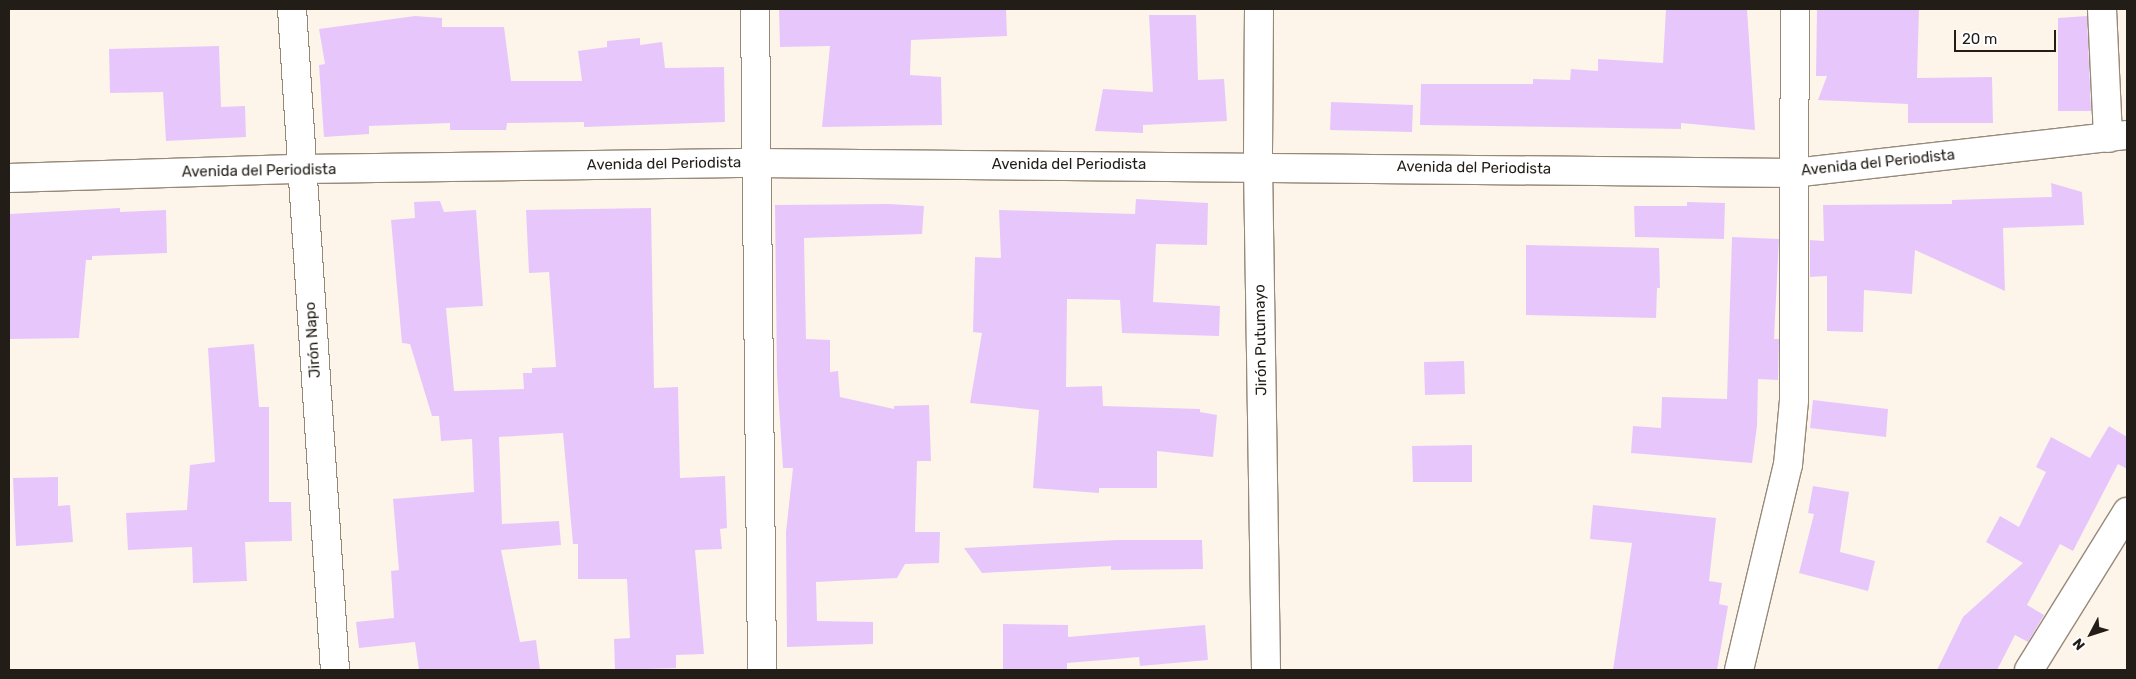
<!DOCTYPE html>
<meta charset="utf-8">
<style>
body{margin:0}
#map{position:relative;width:2136px;height:679px;overflow:hidden;background:#fdf4ea;font-family:Rubik,sans-serif}
div>[style]{position:absolute}
.building>*{inset:0;background:#e7c7fb}
.roads{filter:drop-shadow(1px 0 #97897a) drop-shadow(-1px 0 #97897a) drop-shadow(0 1px #97897a) drop-shadow(0 -1px #97897a)}
.minor>*{height:28px;margin:-14px;padding:0 14px;transform-origin:14px;border-radius:14px;background:#fff}
span{translate:-50% -50%;white-space:nowrap;text-align:center;line-height:1.15;-webkit-text-stroke:4px #fff;paint-order:stroke}
.street-label{font-size:15px;color:#221d17}
.frame{position:absolute;inset:0;border:10px solid #221d17;pointer-events:none}
.north{position:absolute;left:2066px;top:609px;width:50px;height:50px;-webkit-text-stroke:4px #fff;paint-order:stroke;rotate:230deg;font-size:14px;font-weight:700;line-height:20px;text-align:center;color:#221d17}
.north::after{content:'';display:block;margin:auto;width:18px;height:22px;background:#221d17;clip-path:polygon(50% 0,100% 100%,50% 72%,0 100%)}
.scale{position:absolute;left:1954px;top:30px;width:102px;height:22px;box-sizing:border-box;border:2px solid #221d17;border-top:0;padding-left:6px;font-size:15px;line-height:18px;white-space:nowrap;color:#221d17;-webkit-text-stroke:4px #fff;paint-order:stroke}
</style>
<div id="map">
<div class="building">
<div style="clip-path:polygon(779px 9px,1006px 9px,1007px 36px,911px 40px,910px 75px,941px 77px,942px 125px,822px 127px,830px 46px,780px 47px)"></div>
<div style="clip-path:polygon(1666px 9px,1747px 9px,1755px 130px,1681px 123px,1681px 129px,1420px 125px,1421px 84px,1533px 84px,1533px 79px,1570px 80px,1571px 69px,1598px 71px,1598px 59px,1663px 63px)"></div>
<div style="clip-path:polygon(1817px 9px,1919px 9px,1917px 78px,1992px 77px,1993px 123px,1908px 123px,1908px 104px,1818px 100px,1827px 76px,1816px 76px)"></div>
<div style="clip-path:polygon(1149px 15px,1196px 15px,1198px 80px,1224px 79px,1227px 121px,1143px 125px,1143px 133px,1095px 131px,1103px 89px,1153px 92px)"></div>
<div style="clip-path:polygon(415px 16px,442px 18px,442px 27px,504px 27px,511px 81px,582px 81px,578px 51px,607px 47px,607px 41px,640px 38px,640px 45px,662px 42px,665px 68px,724px 67px,725px 122px,584px 127px,584px 122px,507px 123px,506px 130px,450px 130px,450px 123px,369px 126px,369px 134px,324px 137px,319px 65px,325px 64px,319px 29px)"></div>
<div style="clip-path:polygon(2087px 16px,2091px 111px,2058px 111px,2058px 18px)"></div>
<div style="clip-path:polygon(219px 46px,221px 107px,245px 106px,246px 137px,166px 141px,163px 92px,110px 93px,109px 49px)"></div>
<div style="clip-path:polygon(1331px 102px,1413px 105px,1412px 132px,1330px 130px)"></div>
<div style="clip-path:polygon(2051px 183px,2082px 192px,2084px 225px,2003px 228px,2005px 291px,1915px 250px,1912px 294px,1864px 290px,1863px 332px,1827px 331px,1827px 276px,1810px 277px,1810px 240px,1824px 241px,1823px 205px,1952px 204px,1952px 200px,2052px 197px)"></div>
<div style="clip-path:polygon(1136px 199px,1208px 203px,1207px 245px,1156px 244px,1153px 302px,1220px 306px,1219px 336px,1122px 333px,1120px 300px,1067px 299px,1066px 387px,1102px 386px,1103px 406px,1200px 409px,1200px 412px,1217px 415px,1213px 457px,1157px 451px,1157px 488px,1099px 488px,1099px 493px,1033px 488px,1039px 410px,970px 403px,982px 333px,973px 332px,975px 257px,1001px 258px,999px 210px,1135px 214px)"></div>
<div style="clip-path:polygon(440px 201px,444px 212px,476px 210px,483px 306px,446px 308px,454px 391px,524px 389px,523px 373px,532px 373px,532px 368px,556px 367px,549px 272px,529px 273px,526px 210px,651px 208px,654px 388px,678px 387px,680px 478px,725px 476px,727px 528px,720px 529px,722px 549px,695px 550px,704px 654px,676px 655px,676px 668px,615px 670px,614px 639px,630px 638px,627px 579px,578px 579px,578px 544px,573px 544px,563px 433px,499px 437px,502px 524px,559px 521px,561px 545px,501px 550px,520px 642px,536px 640px,540px 670px,419px 670px,415px 642px,359px 648px,356px 622px,394px 618px,391px 571px,399px 570px,393px 499px,474px 492px,472px 439px,441px 441px,439px 416px,432px 416px,410px 344px,402px 343px,391px 220px,415px 218px,414px 202px)"></div>
<div style="clip-path:polygon(1687px 202px,1725px 203px,1724px 239px,1635px 237px,1634px 206px,1687px 206px)"></div>
<div style="clip-path:polygon(888px 204px,924px 206px,922px 234px,804px 238px,806px 339px,830px 340px,830px 372px,838px 371px,840px 397px,894px 409px,894px 406px,929px 405px,931px 461px,917px 461px,915px 532px,940px 532px,939px 563px,905px 564px,897px 578px,816px 582px,817px 621px,873px 622px,873px 644px,787px 647px,786px 532px,793px 468px,783px 468px,777px 375px,775px 205px)"></div>
<div style="clip-path:polygon(120px 208px,120px 212px,166px 210px,167px 253px,92px 256px,92px 260px,86px 260px,79px 338px,9px 339px,9px 214px)"></div>
<div style="clip-path:polygon(1732px 237px,1779px 239px,1774px 339px,1779px 339px,1778px 380px,1758px 379px,1757px 426px,1752px 463px,1631px 453px,1633px 426px,1661px 428px,1662px 397px,1727px 399px)"></div>
<div style="clip-path:polygon(1526px 245px,1659px 248px,1660px 288px,1657px 288px,1656px 318px,1526px 315px)"></div>
<div style="clip-path:polygon(254px 344px,259px 407px,269px 407px,269px 502px,291px 502px,292px 541px,245px 542px,247px 581px,193px 583px,192px 547px,128px 550px,126px 513px,187px 510px,190px 465px,215px 462px,208px 348px)"></div>
<div style="clip-path:polygon(1464px 361px,1465px 394px,1425px 395px,1424px 362px)"></div>
<div style="clip-path:polygon(1813px 400px,1888px 409px,1886px 437px,1810px 428px)"></div>
<div style="clip-path:polygon(2109px 426px,2127px 437px,2127px 469px,2118px 464px,2073px 551px,2060px 544px,2027px 605px,2044px 615px,2028px 642px,2015px 635px,1997px 670px,1937px 670px,1963px 617px,2023px 563px,1986px 542px,2000px 516px,2019px 527px,2046px 472px,2036px 467px,2051px 437px,2090px 458px)"></div>
<div style="clip-path:polygon(1472px 445px,1472px 482px,1413px 482px,1412px 446px)"></div>
<div style="clip-path:polygon(58px 477px,58px 506px,70px 505px,73px 542px,16px 546px,13px 478px)"></div>
<div style="clip-path:polygon(1813px 486px,1849px 492px,1840px 552px,1875px 561px,1868px 591px,1799px 573px,1814px 514px,1808px 513px)"></div>
<div style="clip-path:polygon(1593px 505px,1716px 518px,1709px 581px,1722px 583px,1719px 604px,1728px 606px,1717px 670px,1613px 670px,1632px 543px,1590px 539px)"></div>
<div style="clip-path:polygon(1117px 540px,1202px 540px,1203px 569px,1111px 570px,1111px 566px,982px 573px,964px 548px)"></div>
<div style="clip-path:polygon(1003px 624px,1068px 625px,1068px 637px,1205px 625px,1208px 660px,1140px 666px,1139px 657px,1067px 663px,1067px 670px,1003px 670px)"></div>
</div>
<div class="roads">
<div class="minor">
<div style="left:292px;top:9px;width:662px;rotate:86.28deg"></div>
<div style="left:755px;top:9px;width:661px;rotate:89.39deg"></div>
<div style="left:1259px;top:9px;width:156px;rotate:90.4deg"></div>
<div style="left:1258px;top:165px;width:505px;rotate:89.09deg"></div>
<div style="left:2102px;top:9px;width:129px;rotate:87.3deg"></div>
<div style="left:9px;top:178px;width:293px;rotate:-1.8deg"></div>
<div style="left:302px;top:169px;width:455px;rotate:-0.8deg"></div>
<div style="left:757px;top:163px;width:1036px;rotate:0.55deg"></div>
<div style="left:1793px;top:173px;width:336px;rotate:-6.5deg"></div>
<div style="left:1739px;top:670px;width:211px;rotate:-76.6deg"></div>
<div style="left:1788px;top:465px;width:65px;rotate:-84.7deg"></div>
<div style="left:1794px;top:400px;width:391px;rotate:-89.9deg"></div>
<div style="left:2029px;top:670px;width:186px;rotate:-58.2deg"></div>
</div>
</div>
<div class="street-label">
<span style="left:1878px;top:163px;rotate:-6deg">Avenida del Periodista</span>
<span style="left:664px;top:164px;rotate:-1deg">Avenida del Periodista</span>
<span style="left:1069px;top:165px">Avenida del Periodista</span>
<span style="left:1474px;top:168px;rotate:1deg">Avenida del Periodista</span>
<span style="left:259px;top:171px;rotate:-1deg">Avenida del Periodista</span>
<span style="left:313px;top:340px;rotate:-94deg">Jirón Napo</span>
<span style="left:1261px;top:340px;rotate:-91deg">Jirón Putumayo</span>
</div>
<div class="frame"></div>
<div class="north">N</div>
<div class="scale">20 m</div>
</div>
